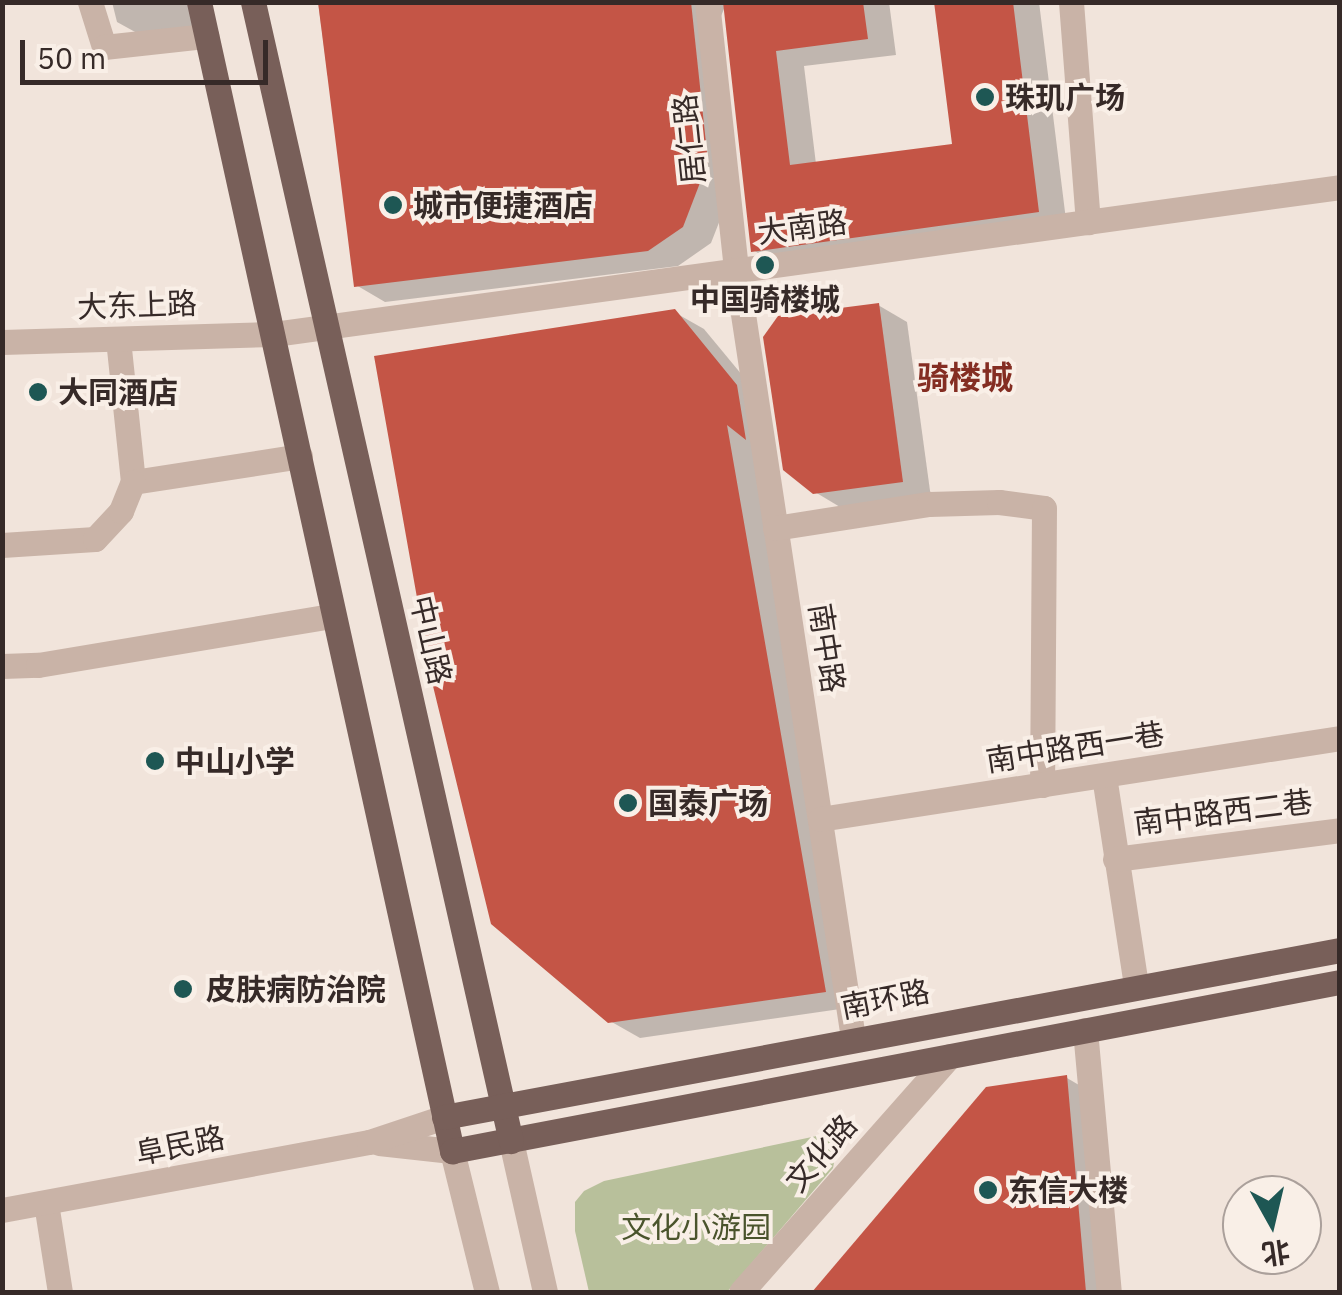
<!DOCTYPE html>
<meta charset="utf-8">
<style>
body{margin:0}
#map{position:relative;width:1342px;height:1295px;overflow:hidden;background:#f1e4db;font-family:"IBM Plex Sans","Noto Sans SC",sans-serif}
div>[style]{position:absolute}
.green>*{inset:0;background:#b8c09b}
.shadow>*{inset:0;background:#0003}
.building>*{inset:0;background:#c45546}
.minor>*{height:25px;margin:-12.5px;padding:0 12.5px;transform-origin:12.5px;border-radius:12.5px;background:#c9b3a7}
.major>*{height:25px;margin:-12.5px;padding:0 12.5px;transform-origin:12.5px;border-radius:12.5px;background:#785f59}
.dots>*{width:28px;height:28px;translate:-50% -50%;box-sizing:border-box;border:5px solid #f9efe7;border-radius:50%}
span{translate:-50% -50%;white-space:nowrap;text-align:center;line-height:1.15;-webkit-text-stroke:8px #f9efe7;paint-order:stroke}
.poi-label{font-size:30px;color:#362a28;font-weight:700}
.left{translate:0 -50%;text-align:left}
.street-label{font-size:30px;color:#362a28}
.park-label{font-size:30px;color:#4a542c}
.neighbourhood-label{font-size:32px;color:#842d22;font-weight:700}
.frame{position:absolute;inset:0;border:5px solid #362a28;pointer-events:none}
.north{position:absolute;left:1222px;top:1175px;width:100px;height:100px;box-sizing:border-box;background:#f9efe7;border:2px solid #aba09b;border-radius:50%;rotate:172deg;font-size:28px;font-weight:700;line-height:40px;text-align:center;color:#362a28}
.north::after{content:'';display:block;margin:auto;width:35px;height:45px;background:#1e5754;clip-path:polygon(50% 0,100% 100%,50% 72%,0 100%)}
.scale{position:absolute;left:20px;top:40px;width:248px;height:45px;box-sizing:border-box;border:5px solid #362a28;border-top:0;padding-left:12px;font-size:30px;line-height:35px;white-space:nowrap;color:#362a28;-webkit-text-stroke:8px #f9efe7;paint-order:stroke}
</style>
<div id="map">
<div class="green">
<div style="clip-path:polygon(831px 1133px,838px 1140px,833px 1168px,727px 1292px,589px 1292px,575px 1231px,575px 1202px,584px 1191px,604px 1181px)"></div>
</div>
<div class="shadow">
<div style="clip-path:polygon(112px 2px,198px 2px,206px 29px,146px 38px,117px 22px)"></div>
<div style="clip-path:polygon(318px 2px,889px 2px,896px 55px,804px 66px,816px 164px,955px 146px,937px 2px,1039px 2px,1067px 228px,782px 267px,753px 250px,726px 4px,719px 21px,736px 179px,711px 243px,678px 266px,385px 302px,356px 285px)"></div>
<div style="clip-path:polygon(878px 305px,907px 322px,931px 498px,845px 510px,815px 492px)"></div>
<div style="clip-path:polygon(674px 312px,704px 329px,766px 404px,854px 1007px,640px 1038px,610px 1021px)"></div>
<div style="clip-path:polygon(1067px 1078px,1096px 1095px,1113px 1292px,815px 1292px,987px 1089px)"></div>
</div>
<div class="building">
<div style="clip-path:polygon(318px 2px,691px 2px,708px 162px,683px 227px,648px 251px,354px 287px)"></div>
<div style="clip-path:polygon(723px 2px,863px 2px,868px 39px,776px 51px,790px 165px,952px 144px,934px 2px,1013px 2px,1039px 212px,751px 252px)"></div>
<div style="clip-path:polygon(879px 303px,903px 482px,813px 494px,783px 470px,763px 337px,778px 316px)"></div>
<div style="clip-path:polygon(675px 309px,737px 385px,746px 440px,727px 425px,826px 992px,608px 1023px,491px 924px,432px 682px,374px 356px)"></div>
<div style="clip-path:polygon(1067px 1075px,1086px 1292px,812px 1292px,986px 1087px)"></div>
</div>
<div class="minor">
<div style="left:90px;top:2px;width:47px;rotate:72.7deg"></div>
<div style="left:104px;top:47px;width:103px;rotate:-6.2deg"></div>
<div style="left:707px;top:2px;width:268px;rotate:83.8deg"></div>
<div style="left:736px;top:268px;width:779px;rotate:81.36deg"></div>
<div style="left:1071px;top:2px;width:221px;rotate:85.6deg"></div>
<div style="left:118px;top:339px;width:144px;rotate:84deg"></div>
<div style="left:133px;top:482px;width:169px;rotate:-8.8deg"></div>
<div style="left:2px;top:342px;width:272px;rotate:-1.7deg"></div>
<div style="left:274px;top:334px;width:1076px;rotate:-7.85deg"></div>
<div style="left:775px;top:528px;width:156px;rotate:-8.9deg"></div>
<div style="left:929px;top:504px;width:70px;rotate:-1.6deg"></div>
<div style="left:999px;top:502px;width:45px;rotate:7.6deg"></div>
<div style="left:1044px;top:508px;width:277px;rotate:90.4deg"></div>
<div style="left:2px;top:545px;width:93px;rotate:-3.7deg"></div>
<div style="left:95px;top:539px;width:38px;rotate:-47deg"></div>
<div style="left:121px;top:511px;width:31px;rotate:-68deg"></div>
<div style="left:2px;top:666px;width:36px;rotate:-2deg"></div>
<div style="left:38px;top:665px;width:298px;rotate:-9.5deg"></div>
<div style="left:1104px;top:776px;width:212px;rotate:81.3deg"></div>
<div style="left:820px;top:819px;width:526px;rotate:-8.85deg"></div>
<div style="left:1115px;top:859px;width:227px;rotate:-7.3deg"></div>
<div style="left:1085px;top:1030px;width:263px;rotate:84.8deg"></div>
<div style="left:511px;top:1141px;width:155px;rotate:77.3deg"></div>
<div style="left:379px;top:1143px;width:73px;rotate:6.3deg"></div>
<div style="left:452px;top:1151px;width:145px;rotate:76.1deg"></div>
<div style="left:46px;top:1203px;width:90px;rotate:81.1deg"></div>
<div style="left:2px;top:1210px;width:373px;rotate:-10.5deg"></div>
<div style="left:369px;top:1142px;width:79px;rotate:-18.4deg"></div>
<div style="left:741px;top:1292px;width:315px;rotate:-48.5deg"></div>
</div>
<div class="major">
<div style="left:199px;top:2px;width:1177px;rotate:77.58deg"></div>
<div style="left:452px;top:1151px;width:904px;rotate:-10.78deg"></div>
<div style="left:253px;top:2px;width:1168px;rotate:77.24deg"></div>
<div style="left:444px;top:1117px;width:911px;rotate:-10.56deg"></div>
</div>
<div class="dots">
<div style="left:985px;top:97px;background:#1e5754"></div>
<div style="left:393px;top:205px;background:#1e5754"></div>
<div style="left:765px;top:265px;background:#1e5754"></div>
<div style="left:38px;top:392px;background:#1e5754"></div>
<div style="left:155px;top:761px;background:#1e5754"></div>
<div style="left:628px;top:803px;background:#1e5754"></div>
<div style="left:183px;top:989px;background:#1e5754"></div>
<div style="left:988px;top:1190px;background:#1e5754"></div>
</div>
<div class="poi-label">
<span class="left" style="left:1005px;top:97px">珠玑广场</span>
<span class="left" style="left:413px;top:205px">城市便捷酒店</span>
<span style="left:765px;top:299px">中国骑楼城</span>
<span class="left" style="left:58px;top:392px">大同酒店</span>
<span class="left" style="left:175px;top:761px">中山小学</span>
<span class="left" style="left:648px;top:803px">国泰广场</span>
<span class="left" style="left:206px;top:989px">皮肤病防治院</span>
<span class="left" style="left:1008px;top:1190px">东信大楼</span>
</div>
<div class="street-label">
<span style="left:689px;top:139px;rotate:-96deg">居仁路</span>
<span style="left:802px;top:227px;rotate:-7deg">大南路</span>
<span style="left:137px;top:305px;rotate:-2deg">大东上路</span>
<span style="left:431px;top:640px;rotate:77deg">中山路</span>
<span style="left:827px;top:648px;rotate:81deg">南中路</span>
<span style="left:1075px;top:747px;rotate:-9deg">南中路西一巷</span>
<span style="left:1223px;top:812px;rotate:-7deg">南中路西二巷</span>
<span style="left:885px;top:999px;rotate:-11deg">南环路</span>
<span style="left:180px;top:1145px;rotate:-11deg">阜民路</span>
<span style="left:821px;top:1153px;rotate:-49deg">文化路</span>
</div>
<div class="park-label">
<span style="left:696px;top:1227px">文化小游园</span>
</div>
<div class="neighbourhood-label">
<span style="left:965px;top:377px">骑楼城</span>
</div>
<div class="frame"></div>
<div class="north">北</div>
<div class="scale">50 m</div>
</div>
